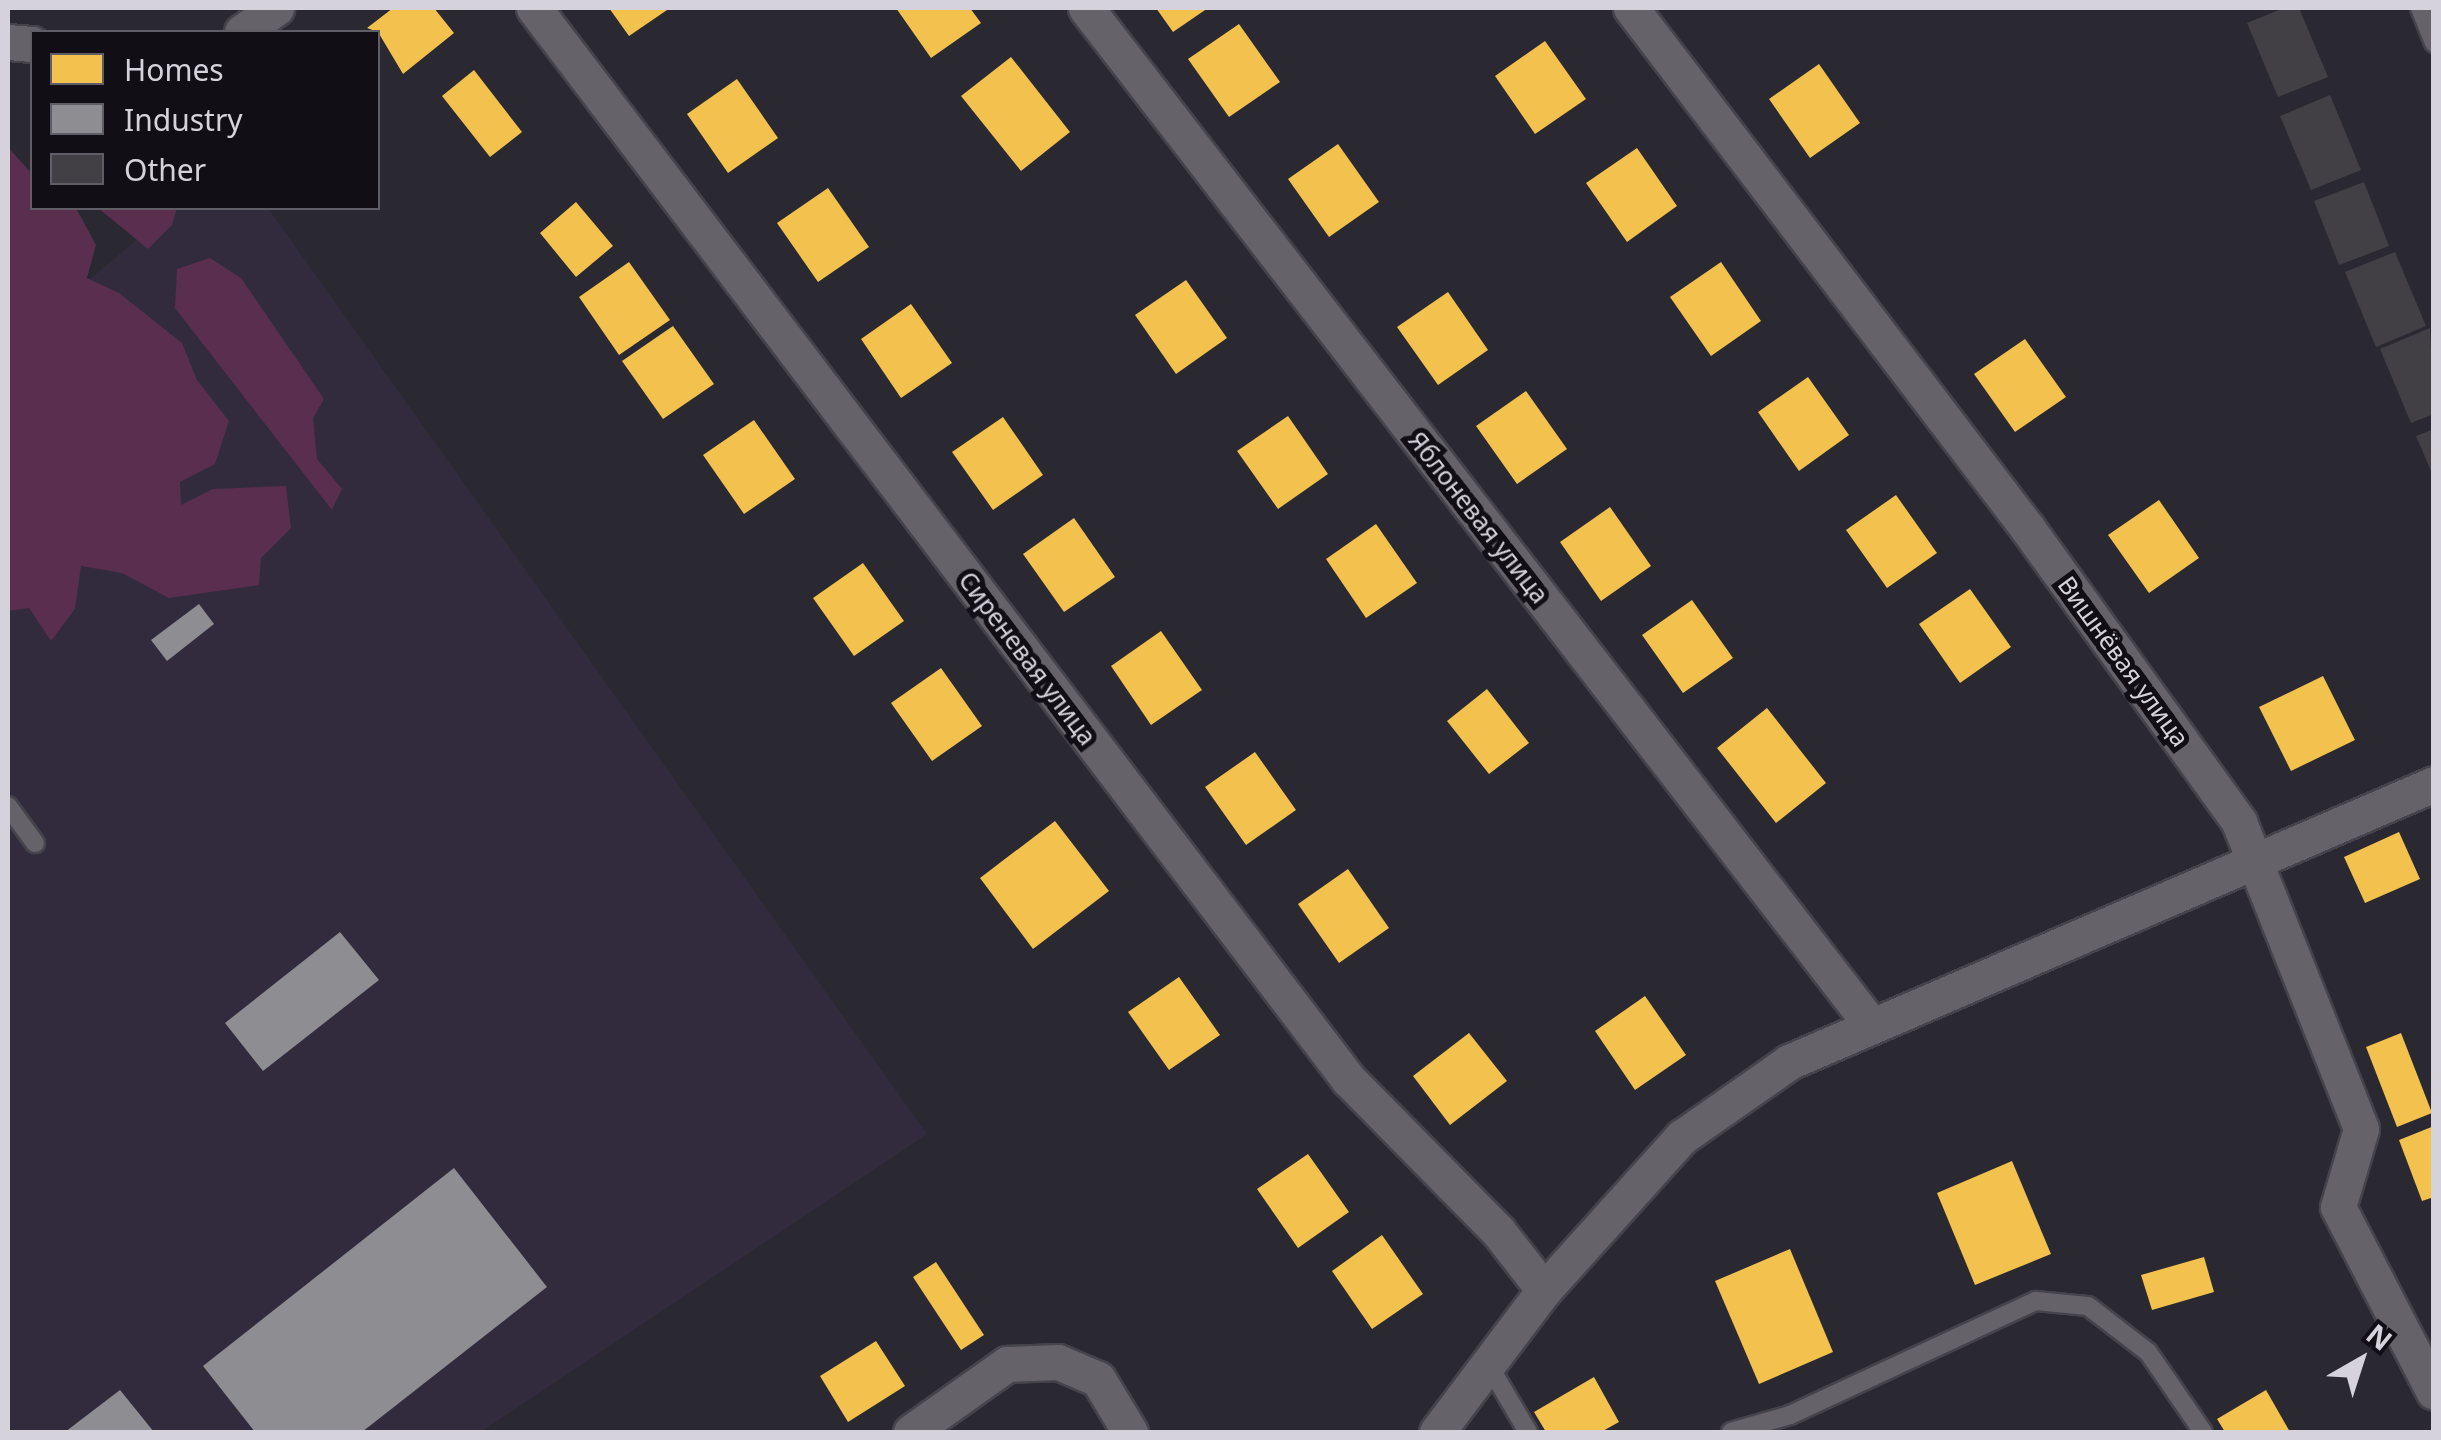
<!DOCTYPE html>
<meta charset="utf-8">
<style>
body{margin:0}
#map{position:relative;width:2441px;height:1440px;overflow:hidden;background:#2a2830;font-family:"Noto Sans",sans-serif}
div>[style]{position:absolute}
.built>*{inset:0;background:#322b3e}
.green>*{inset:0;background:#592e4f}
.homes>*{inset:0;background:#f2c14e}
.industry>*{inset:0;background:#8d8d92}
.building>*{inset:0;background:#424045}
.roads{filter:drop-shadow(2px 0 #45434b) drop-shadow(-2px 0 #45434b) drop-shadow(0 2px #45434b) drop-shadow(0 -2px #45434b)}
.service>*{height:18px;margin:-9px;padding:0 9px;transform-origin:9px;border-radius:9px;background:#656369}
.minor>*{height:35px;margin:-17.5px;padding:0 17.5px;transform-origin:17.5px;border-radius:17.5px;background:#656369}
span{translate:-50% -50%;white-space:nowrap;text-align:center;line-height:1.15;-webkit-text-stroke:10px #110f15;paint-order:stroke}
.street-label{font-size:25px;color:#d5d2dc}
.frame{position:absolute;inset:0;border:10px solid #d5d2dc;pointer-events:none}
.legend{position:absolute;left:30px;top:30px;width:350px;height:180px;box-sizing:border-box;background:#110f15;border:2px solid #5f5d65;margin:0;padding:12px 18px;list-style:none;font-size:30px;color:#d5d2dc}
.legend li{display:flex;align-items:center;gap:20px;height:50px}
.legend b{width:50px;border:2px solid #5f5d65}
.north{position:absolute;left:2311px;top:1310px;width:100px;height:100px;-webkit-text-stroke:8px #110f15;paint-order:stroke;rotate:39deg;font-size:28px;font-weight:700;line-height:40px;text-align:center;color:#d5d2dc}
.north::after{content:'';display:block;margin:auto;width:35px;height:45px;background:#d5d2dc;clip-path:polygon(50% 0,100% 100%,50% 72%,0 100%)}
</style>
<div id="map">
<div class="built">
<div style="clip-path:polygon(174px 208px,268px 208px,927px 1134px,481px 1432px,8px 1432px,8px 348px)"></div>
</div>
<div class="green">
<div style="clip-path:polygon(8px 147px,32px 174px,32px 208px,76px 208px,96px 245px,87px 278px,119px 293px,182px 343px,197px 380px,229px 421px,215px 464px,180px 482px,181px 505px,213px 489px,286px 486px,291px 528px,261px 558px,259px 585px,169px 598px,122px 573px,81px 566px,75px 609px,51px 641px,29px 608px,8px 611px)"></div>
<div style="clip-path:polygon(98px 208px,177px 208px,172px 225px,148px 249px)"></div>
<div style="clip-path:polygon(210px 258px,241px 278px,324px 399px,313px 418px,317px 459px,342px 489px,332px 510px,175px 308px,177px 269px)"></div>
</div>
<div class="homes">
<div style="clip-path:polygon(393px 8px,434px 8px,454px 33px,403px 74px,378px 32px,367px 28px)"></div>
<div style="clip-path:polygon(609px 8px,670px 8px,629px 36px)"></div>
<div style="clip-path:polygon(896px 8px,970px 8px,981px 23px,931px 58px)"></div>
<div style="clip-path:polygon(1156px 8px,1208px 8px,1173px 32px)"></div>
<div style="clip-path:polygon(1239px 24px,1280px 82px,1229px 117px,1188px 59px)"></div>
<div style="clip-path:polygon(1545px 41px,1586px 99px,1535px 134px,1495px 76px)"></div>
<div style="clip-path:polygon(1011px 57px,1070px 132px,1021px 171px,961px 96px)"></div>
<div style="clip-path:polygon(1819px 64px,1860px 123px,1810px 158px,1769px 99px)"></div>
<div style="clip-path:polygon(474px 70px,522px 132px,490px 157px,442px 96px)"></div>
<div style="clip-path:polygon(737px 79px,778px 138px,728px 173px,687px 114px)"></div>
<div style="clip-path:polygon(1338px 144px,1379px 202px,1329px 237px,1288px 179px)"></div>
<div style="clip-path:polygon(1637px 148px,1677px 206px,1627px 242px,1586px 183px)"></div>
<div style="clip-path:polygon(828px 188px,869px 247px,818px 282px,777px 223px)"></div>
<div style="clip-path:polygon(576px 202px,613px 246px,576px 277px,540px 233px)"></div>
<div style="clip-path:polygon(629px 262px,670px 320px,619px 355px,579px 297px)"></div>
<div style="clip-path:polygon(1721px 262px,1761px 321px,1711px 356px,1670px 297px)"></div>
<div style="clip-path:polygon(1186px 280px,1227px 338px,1176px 374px,1135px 315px)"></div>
<div style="clip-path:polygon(1448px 292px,1488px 350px,1438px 385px,1397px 327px)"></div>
<div style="clip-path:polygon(911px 304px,952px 363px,901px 398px,861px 339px)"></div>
<div style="clip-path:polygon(673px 326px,714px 384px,663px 419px,622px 361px)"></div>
<div style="clip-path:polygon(2025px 339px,2066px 397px,2015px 432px,1974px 374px)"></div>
<div style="clip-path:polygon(1808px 377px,1849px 435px,1799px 471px,1758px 412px)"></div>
<div style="clip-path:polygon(1526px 391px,1567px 449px,1517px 484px,1476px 426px)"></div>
<div style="clip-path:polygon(1288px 416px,1328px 474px,1278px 509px,1237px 451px)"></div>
<div style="clip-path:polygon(1003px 417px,1043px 475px,993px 510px,952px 452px)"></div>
<div style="clip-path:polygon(754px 420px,795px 479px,744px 514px,703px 455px)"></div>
<div style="clip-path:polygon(1896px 495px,1937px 553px,1887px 588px,1846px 530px)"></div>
<div style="clip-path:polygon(2159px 500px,2199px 558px,2149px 593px,2108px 535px)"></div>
<div style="clip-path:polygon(1610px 507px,1651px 566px,1601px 601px,1560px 542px)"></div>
<div style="clip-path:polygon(1074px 518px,1115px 577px,1064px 612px,1023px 554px)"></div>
<div style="clip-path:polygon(1376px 524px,1417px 583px,1366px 618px,1326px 559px)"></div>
<div style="clip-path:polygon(863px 563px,904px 621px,854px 656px,813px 598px)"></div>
<div style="clip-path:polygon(1970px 589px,2011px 647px,1960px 683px,1919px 624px)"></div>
<div style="clip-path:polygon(1692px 600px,1733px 658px,1683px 693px,1642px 635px)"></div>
<div style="clip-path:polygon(1161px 631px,1202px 690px,1151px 725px,1111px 666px)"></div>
<div style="clip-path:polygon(941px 668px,982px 726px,932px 761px,891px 703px)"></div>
<div style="clip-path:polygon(2323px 676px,2355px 740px,2291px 771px,2259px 707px)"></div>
<div style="clip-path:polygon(1487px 689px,1529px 743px,1489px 774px,1447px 721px)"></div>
<div style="clip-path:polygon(1767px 708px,1826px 783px,1776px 823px,1717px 748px)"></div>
<div style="clip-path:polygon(1255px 752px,1296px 810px,1246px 845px,1205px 787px)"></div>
<div style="clip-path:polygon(1055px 821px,1109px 891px,1033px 949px,980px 878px)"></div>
<div style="clip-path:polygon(2399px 832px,2420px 879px,2365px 903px,2344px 857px)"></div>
<div style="clip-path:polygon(1348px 869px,1389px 928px,1339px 963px,1298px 904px)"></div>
<div style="clip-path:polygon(1179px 977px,1220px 1035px,1169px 1070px,1128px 1012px)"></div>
<div style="clip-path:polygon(1645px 996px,1686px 1055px,1635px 1090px,1595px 1031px)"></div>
<div style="clip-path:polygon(1469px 1033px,1507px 1081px,1450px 1125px,1413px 1076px)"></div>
<div style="clip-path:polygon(2401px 1033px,2432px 1113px,2397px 1127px,2366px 1047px)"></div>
<div style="clip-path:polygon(2434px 1126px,2434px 1197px,2422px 1201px,2399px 1140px)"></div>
<div style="clip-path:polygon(1308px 1154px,1349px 1212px,1298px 1248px,1257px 1189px)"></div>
<div style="clip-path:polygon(2012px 1161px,2051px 1254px,1975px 1285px,1937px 1193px)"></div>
<div style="clip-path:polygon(1382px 1235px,1423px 1294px,1372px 1329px,1332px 1271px)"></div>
<div style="clip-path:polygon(1790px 1249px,1833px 1352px,1759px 1384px,1715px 1281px)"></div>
<div style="clip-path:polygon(2204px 1257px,2214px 1292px,2152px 1310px,2141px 1275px)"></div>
<div style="clip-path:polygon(936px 1262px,984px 1335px,961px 1350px,913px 1277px)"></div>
<div style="clip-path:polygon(876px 1341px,905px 1386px,848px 1422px,820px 1376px)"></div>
<div style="clip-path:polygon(1594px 1377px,1619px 1422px,1601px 1432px,1546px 1432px,1534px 1412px)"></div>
<div style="clip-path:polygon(2266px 1390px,2290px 1432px,2225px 1432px,2217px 1419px)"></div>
</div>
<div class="industry">
<div style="clip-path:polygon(199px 604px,214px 624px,167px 661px,151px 640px)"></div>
<div style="clip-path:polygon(340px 932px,379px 980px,263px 1071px,225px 1023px)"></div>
<div style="clip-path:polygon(454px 1168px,547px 1287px,362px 1432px,255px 1432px,203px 1366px)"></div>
<div style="clip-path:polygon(120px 1390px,154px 1432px,65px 1432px)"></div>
</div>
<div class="building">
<div style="clip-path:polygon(2284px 8px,2299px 8px,2328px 77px,2278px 97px,2247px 23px)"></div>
<div style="clip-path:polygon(2330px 95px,2361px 170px,2311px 190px,2280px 116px)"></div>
<div style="clip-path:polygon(2364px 182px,2389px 246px,2339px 265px,2314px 201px)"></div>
<div style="clip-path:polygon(2395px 252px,2426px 326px,2376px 347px,2345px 272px)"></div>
<div style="clip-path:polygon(2430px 328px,2434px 414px,2411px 423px,2380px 349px)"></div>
<div style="clip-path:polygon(2434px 429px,2434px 478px,2416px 436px)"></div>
</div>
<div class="roads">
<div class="service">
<div style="left:2420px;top:8px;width:38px;rotate:68deg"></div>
<div style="left:8px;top:806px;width:46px;rotate:53.9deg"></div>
<div style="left:1488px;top:1364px;width:79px;rotate:59.5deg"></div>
<div style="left:1731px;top:1432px;width:61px;rotate:-16.1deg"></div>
<div style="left:1790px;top:1415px;width:271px;rotate:-24.9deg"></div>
<div style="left:2036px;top:1301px;width:52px;rotate:5.5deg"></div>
<div style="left:2088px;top:1306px;width:76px;rotate:37.5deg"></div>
<div style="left:2148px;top:1352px;width:97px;rotate:55.5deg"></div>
</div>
<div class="minor">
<div style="left:534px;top:8px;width:1347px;rotate:52.76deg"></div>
<div style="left:1349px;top:1080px;width:212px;rotate:45.4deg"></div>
<div style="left:1498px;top:1231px;width:75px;rotate:52.1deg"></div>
<div style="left:1086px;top:8px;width:1286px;rotate:52.33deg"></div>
<div style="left:1631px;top:8px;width:655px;rotate:52.69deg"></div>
<div style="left:2028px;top:529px;width:361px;rotate:54.2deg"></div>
<div style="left:2239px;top:822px;width:330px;rotate:68.3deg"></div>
<div style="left:2361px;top:1129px;width:81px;rotate:106.4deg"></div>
<div style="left:2338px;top:1207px;width:208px;rotate:62.6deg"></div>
<div style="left:242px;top:32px;width:42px;rotate:-35.2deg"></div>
<div style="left:8px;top:42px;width:24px;rotate:5deg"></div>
<div style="left:911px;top:1432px;width:118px;rotate:-35.3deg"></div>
<div style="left:1007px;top:1364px;width:51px;rotate:-2.2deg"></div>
<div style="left:1058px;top:1362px;width:43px;rotate:23deg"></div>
<div style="left:1098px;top:1379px;width:62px;rotate:58.9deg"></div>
<div style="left:1437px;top:1432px;width:178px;rotate:-53deg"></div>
<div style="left:1544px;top:1290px;width:206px;rotate:-48deg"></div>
<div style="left:1682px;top:1137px;width:131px;rotate:-35deg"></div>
<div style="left:1789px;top:1062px;width:702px;rotate:-23.32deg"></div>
</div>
</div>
<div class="street-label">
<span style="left:1479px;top:517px;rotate:52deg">Яблоневая улица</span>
<span style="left:1028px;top:658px;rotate:53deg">Сиреневая улица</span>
<span style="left:2124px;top:661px;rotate:54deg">Вишнёвая улица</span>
</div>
<div class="frame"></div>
<ul class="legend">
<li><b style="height:28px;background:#f2c14e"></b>Homes</li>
<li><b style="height:28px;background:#8d8d92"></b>Industry</li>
<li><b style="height:28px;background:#424045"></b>Other</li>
</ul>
<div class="north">N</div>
</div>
